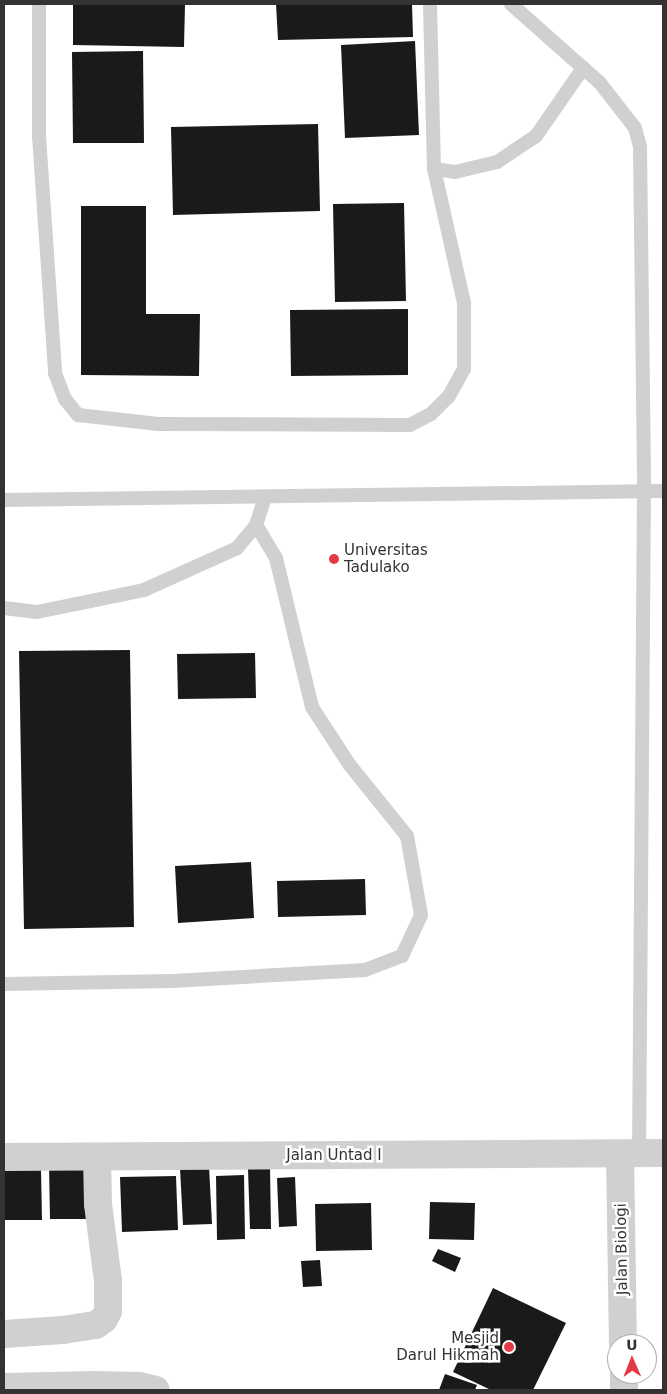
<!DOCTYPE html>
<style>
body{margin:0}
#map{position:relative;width:667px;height:1394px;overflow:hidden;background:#fff;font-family:"DejaVu Sans",sans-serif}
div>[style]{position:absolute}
.building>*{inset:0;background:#1a1a1a}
.lane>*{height:14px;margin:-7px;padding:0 7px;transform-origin:7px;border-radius:7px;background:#d0d0d0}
.street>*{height:28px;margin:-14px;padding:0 14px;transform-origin:14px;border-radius:14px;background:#d0d0d0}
.dots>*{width:14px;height:14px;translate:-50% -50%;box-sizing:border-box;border:2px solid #fff;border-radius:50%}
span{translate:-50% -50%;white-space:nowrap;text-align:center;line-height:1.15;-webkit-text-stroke:5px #fff;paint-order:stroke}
.poi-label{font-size:15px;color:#333}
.left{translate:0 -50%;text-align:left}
.right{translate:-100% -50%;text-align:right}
.street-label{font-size:15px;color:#333}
.frame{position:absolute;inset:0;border:5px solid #333;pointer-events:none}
.north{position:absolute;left:607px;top:1334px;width:50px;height:50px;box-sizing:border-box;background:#fff;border:1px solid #adadad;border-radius:50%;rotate:359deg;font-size:14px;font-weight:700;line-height:20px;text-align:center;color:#333}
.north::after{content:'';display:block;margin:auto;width:18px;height:22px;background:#e63946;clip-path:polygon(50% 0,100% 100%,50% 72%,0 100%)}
</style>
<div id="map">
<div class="building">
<div style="clip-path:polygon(73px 4px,185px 4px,184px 47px,73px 45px)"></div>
<div style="clip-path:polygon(276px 4px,412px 4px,413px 37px,278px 40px)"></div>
<div style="clip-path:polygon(415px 41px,419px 135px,345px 138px,341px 45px)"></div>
<div style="clip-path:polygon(143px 51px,144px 143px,73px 143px,72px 52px)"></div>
<div style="clip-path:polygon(318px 124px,320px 211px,173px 215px,171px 127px)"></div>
<div style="clip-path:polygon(404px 203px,406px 301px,335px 302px,333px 204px)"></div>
<div style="clip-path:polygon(81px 206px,146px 206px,146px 314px,200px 314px,199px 376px,81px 375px)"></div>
<div style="clip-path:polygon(408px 309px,408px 375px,291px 376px,290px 310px)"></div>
<div style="clip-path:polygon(130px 650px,134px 927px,24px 929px,19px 651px)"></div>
<div style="clip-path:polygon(255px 653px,256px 698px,178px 699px,177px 654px)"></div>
<div style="clip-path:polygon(251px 862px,254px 918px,178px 923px,175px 866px)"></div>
<div style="clip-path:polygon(365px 879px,366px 915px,278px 917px,277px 881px)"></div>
<div style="clip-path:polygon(91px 1164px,92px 1219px,50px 1219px,49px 1165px)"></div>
<div style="clip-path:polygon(209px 1166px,212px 1224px,183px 1225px,180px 1168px)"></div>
<div style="clip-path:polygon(270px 1168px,271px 1229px,250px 1229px,248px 1169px)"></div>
<div style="clip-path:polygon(4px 1170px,41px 1170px,42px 1220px,4px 1220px)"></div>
<div style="clip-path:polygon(244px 1175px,245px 1239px,217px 1240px,216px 1176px)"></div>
<div style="clip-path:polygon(176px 1176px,178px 1230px,122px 1232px,120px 1177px)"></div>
<div style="clip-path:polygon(295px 1177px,297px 1226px,279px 1227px,277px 1178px)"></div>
<div style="clip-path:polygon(430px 1202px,475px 1203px,474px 1240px,429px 1239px)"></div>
<div style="clip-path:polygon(371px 1203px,372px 1250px,316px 1251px,315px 1204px)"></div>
<div style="clip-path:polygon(438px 1249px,461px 1258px,455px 1272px,432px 1261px)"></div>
<div style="clip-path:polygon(320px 1260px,322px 1286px,303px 1287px,301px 1261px)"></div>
<div style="clip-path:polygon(493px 1288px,566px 1323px,533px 1390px,491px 1390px,453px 1372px)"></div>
<div style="clip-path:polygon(445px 1374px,477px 1385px,475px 1390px,439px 1390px)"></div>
</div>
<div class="lane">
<div style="left:39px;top:4px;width:132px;rotate:90deg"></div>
<div style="left:39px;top:136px;width:238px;rotate:86.1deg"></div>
<div style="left:55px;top:373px;width:28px;rotate:69deg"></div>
<div style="left:65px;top:399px;width:21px;rotate:51deg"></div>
<div style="left:78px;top:415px;width:81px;rotate:6.4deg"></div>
<div style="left:158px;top:424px;width:252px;rotate:0.2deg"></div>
<div style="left:410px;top:425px;width:24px;rotate:-28deg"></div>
<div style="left:431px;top:414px;width:25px;rotate:-45deg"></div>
<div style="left:449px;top:396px;width:31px;rotate:-61deg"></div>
<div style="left:464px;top:369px;width:66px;rotate:-90deg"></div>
<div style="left:464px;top:303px;width:137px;rotate:-102.6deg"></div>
<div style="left:434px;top:169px;width:165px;rotate:-91.4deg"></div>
<div style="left:511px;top:4px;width:119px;rotate:41.6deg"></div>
<div style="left:600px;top:83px;width:57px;rotate:52.1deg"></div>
<div style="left:635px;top:128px;width:20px;rotate:75deg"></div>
<div style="left:640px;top:147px;width:345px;rotate:89.3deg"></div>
<div style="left:644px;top:492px;width:662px;rotate:90.43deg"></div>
<div style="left:434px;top:169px;width:21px;rotate:8deg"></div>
<div style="left:455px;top:172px;width:43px;rotate:-13.4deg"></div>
<div style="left:497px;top:162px;width:47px;rotate:-33.7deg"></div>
<div style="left:536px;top:136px;width:83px;rotate:-55.3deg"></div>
<div style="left:4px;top:500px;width:659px;rotate:-0.78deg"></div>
<div style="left:4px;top:608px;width:33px;rotate:7deg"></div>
<div style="left:37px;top:612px;width:109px;rotate:-11.6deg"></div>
<div style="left:144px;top:590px;width:102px;rotate:-24.3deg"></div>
<div style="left:237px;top:548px;width:30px;rotate:-50deg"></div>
<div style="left:256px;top:525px;width:29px;rotate:-72deg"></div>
<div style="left:4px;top:984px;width:169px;rotate:-1deg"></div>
<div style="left:173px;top:981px;width:192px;rotate:-3.3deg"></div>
<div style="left:365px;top:970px;width:40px;rotate:-21deg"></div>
<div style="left:402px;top:956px;width:45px;rotate:-65.1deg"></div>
<div style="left:421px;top:915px;width:80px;rotate:-100deg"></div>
<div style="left:407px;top:836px;width:92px;rotate:-128.9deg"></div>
<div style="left:349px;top:764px;width:68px;rotate:-123deg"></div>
<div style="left:312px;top:707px;width:153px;rotate:-103.6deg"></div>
<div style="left:276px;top:558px;width:39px;rotate:-121deg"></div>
</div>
<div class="street">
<div style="left:620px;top:1155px;width:189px;rotate:89.1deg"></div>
<div style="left:4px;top:1157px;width:659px;rotate:-0.35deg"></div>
<div style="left:4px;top:1334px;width:59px;rotate:-3.9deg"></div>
<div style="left:63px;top:1330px;width:33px;rotate:-9deg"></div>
<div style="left:96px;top:1325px;width:10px;rotate:-37deg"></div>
<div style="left:104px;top:1319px;width:9px;rotate:-63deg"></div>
<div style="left:108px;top:1311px;width:30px;rotate:-90deg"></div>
<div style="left:108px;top:1281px;width:78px;rotate:-97.4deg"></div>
<div style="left:98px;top:1204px;width:47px;rotate:-91.2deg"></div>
<div style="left:624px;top:1374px;width:16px;rotate:90deg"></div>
<div style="left:4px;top:1387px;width:91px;rotate:-1.3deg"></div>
<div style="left:95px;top:1385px;width:44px;rotate:1.3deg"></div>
<div style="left:139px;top:1386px;width:17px;rotate:13deg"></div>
</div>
<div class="dots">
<div style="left:334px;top:559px;background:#e63946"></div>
<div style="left:509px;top:1347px;background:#e63946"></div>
</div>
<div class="poi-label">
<span class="left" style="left:344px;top:559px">Universitas<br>Tadulako</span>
<span class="right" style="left:499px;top:1347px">Mesjid<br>Darul Hikmah</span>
</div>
<div class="street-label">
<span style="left:334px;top:1156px">Jalan Untad I</span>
<span style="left:622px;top:1249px;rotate:-91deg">Jalan Biologi</span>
</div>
<div class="frame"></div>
<div class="north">U</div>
</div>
